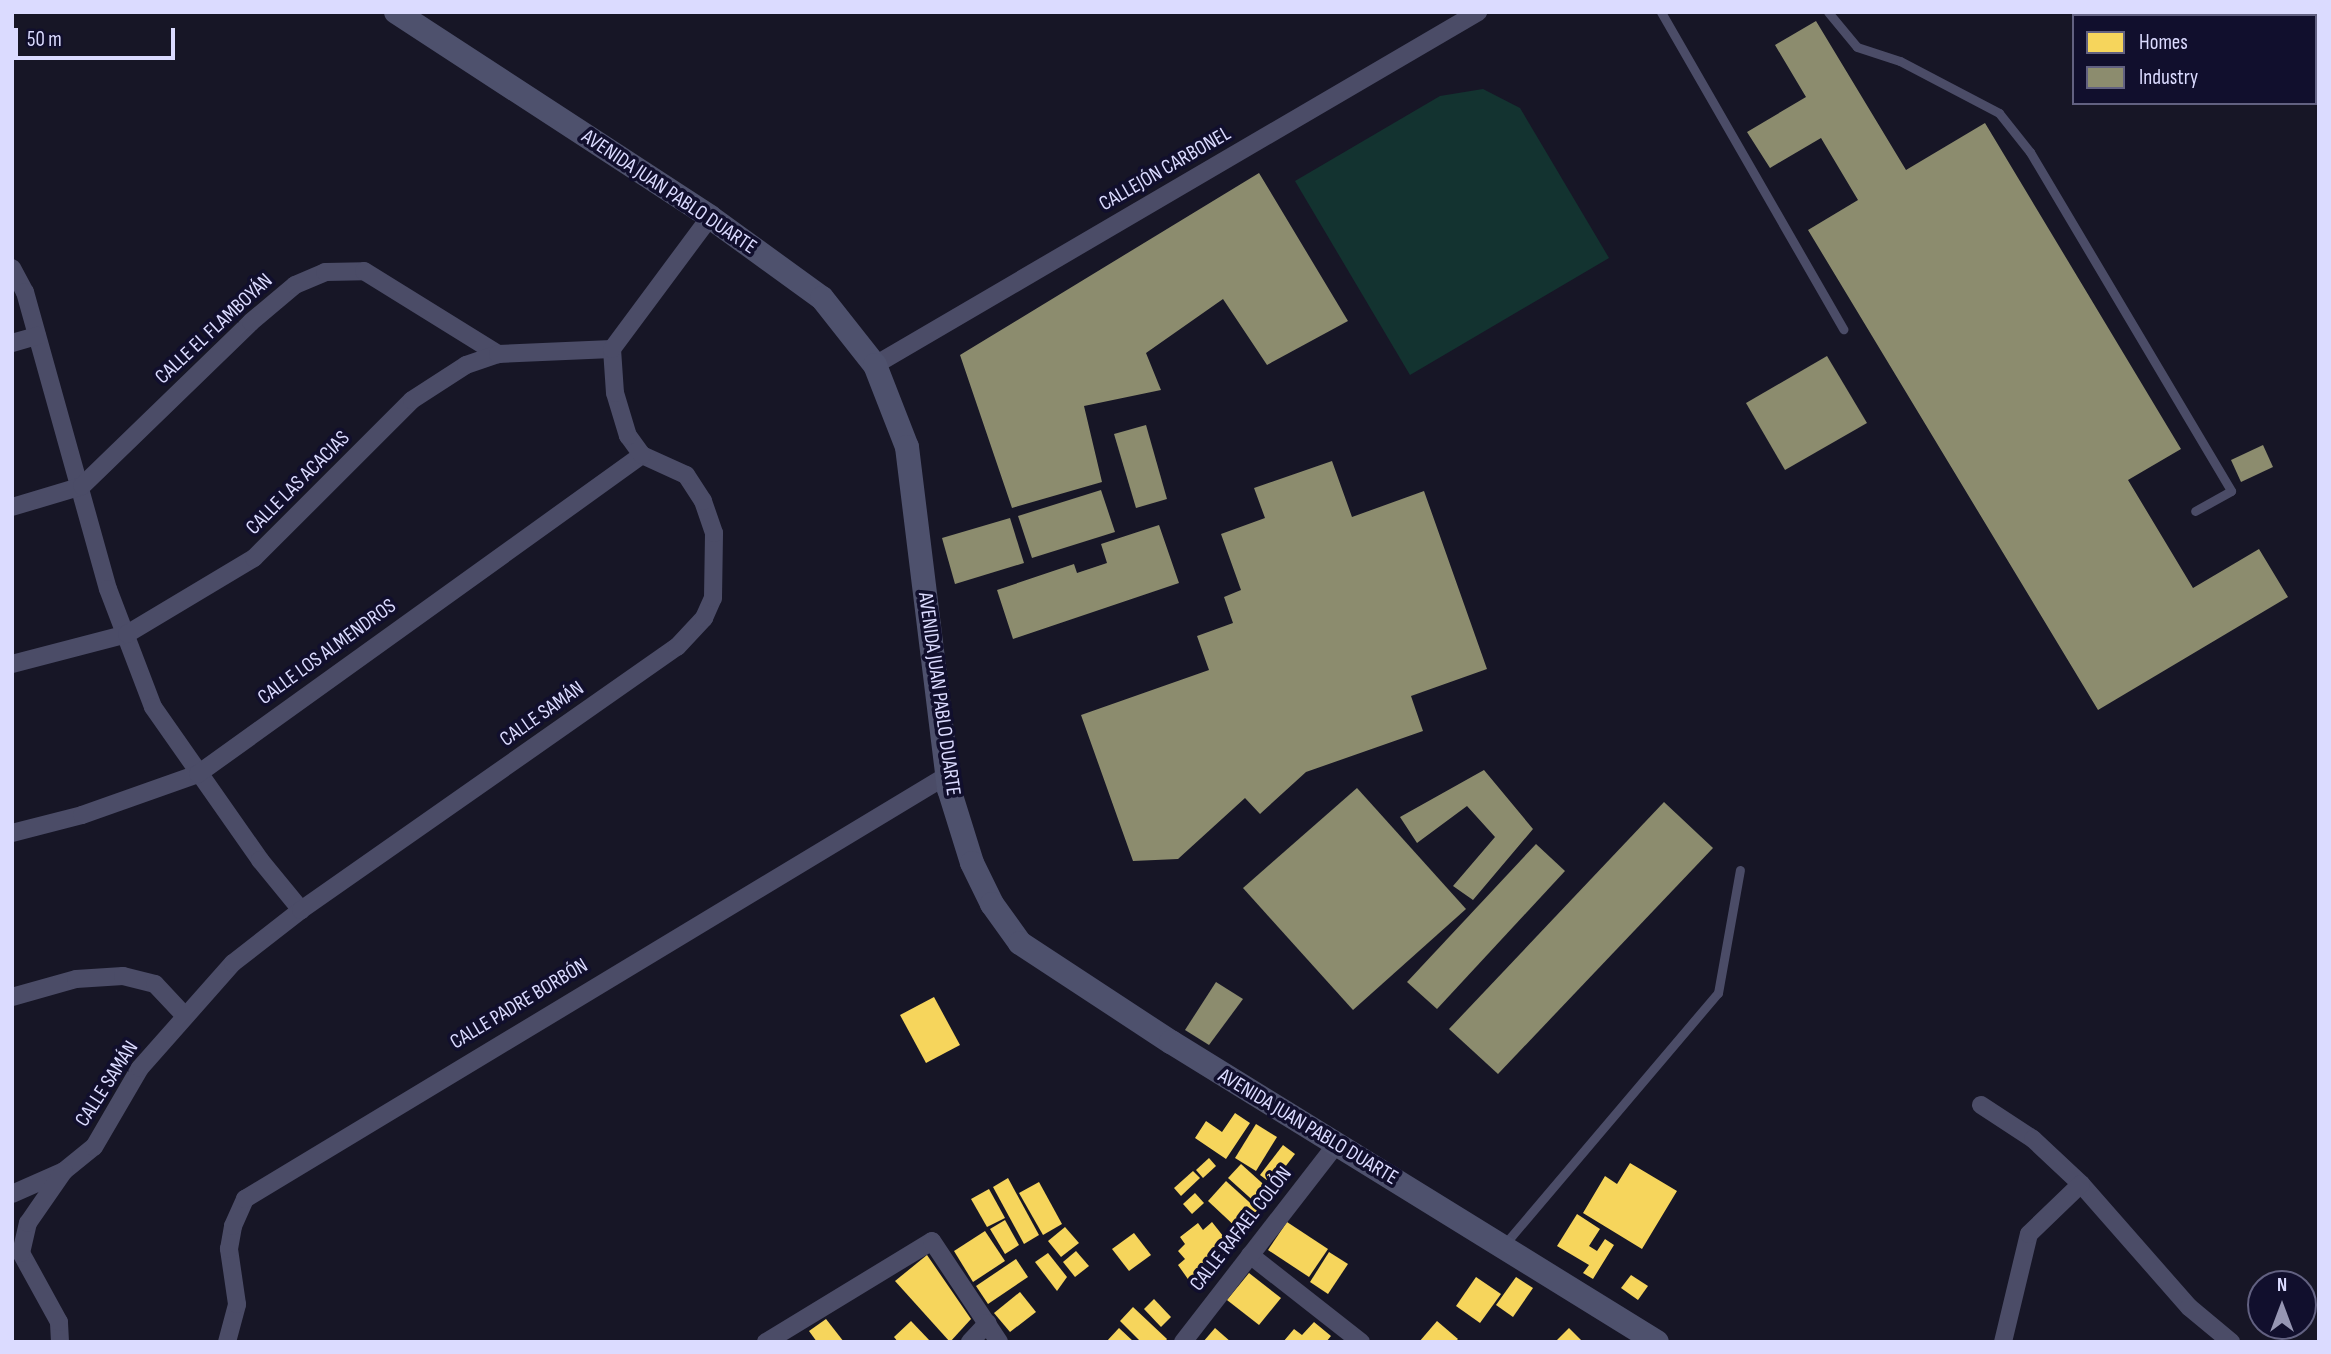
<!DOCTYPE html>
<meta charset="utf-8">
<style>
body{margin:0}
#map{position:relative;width:2331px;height:1354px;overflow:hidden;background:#171626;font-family:"Sofia Sans Condensed",sans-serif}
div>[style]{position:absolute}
.green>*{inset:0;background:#133330}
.homes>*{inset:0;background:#f6d55c}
.industry>*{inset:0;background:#8c8c6e}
.lane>*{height:9px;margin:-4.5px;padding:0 4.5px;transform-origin:4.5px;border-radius:4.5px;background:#4b4c67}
.street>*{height:18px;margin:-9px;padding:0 9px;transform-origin:9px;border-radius:9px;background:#4b4c67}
.secondary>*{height:24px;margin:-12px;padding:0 12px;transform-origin:12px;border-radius:12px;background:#4e516d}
span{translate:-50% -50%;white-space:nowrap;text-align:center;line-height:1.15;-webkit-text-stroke:7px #110f2d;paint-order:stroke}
.street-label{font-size:21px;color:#dbdbff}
.frame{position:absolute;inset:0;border:14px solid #dbdbff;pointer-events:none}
.legend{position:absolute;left:2072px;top:14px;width:245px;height:91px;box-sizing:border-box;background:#110f2d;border:2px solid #626181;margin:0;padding:9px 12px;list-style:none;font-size:21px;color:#dbdbff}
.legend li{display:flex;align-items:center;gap:14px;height:35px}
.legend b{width:35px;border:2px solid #626181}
.north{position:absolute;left:2247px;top:1270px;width:70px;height:70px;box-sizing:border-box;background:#110f2d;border:2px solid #626181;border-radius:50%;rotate:0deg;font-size:19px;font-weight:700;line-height:28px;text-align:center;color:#dbdbff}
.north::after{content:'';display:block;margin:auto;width:24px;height:32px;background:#9696b3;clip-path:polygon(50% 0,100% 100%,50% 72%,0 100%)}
.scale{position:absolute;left:14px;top:28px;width:161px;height:32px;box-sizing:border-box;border:4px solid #dbdbff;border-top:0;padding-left:9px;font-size:21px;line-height:24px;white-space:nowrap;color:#dbdbff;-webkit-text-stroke:5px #110f2d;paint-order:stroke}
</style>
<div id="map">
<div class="green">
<div style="clip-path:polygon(1483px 89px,1520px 108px,1609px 258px,1410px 375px,1295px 181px,1440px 96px)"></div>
</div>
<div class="homes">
<div style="clip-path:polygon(934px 997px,960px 1045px,926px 1063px,900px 1015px)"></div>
<div style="clip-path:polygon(1235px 1113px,1250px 1123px,1226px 1159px,1195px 1138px,1206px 1121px,1222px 1132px)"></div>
<div style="clip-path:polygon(1256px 1124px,1277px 1137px,1256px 1171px,1235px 1158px)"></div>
<div style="clip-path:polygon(1283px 1145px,1295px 1154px,1272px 1184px,1260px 1175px)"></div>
<div style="clip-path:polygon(1209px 1158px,1216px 1166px,1203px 1178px,1196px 1170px)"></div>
<div style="clip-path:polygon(1630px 1163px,1677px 1191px,1642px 1249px,1583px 1213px,1605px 1176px,1617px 1184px)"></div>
<div style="clip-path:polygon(1241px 1164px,1271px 1191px,1258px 1205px,1228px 1178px)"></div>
<div style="clip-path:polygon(1193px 1171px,1200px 1178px,1181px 1196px,1174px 1188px)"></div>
<div style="clip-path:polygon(1008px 1178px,1039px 1235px,1024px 1244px,993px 1187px)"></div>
<div style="clip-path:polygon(1226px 1181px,1258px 1210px,1239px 1230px,1208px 1201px)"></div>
<div style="clip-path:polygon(1039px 1182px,1062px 1224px,1043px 1235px,1019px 1193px)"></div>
<div style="clip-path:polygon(989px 1189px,1005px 1218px,987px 1227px,971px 1199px)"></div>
<div style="clip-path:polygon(1195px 1193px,1204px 1203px,1192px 1214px,1183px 1204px)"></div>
<div style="clip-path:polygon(1577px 1214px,1600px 1229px,1589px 1246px,1597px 1251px,1605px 1239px,1614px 1245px,1593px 1279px,1583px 1273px,1589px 1265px,1557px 1246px)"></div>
<div style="clip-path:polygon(1005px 1220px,1019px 1245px,1005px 1254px,990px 1229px)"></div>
<div style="clip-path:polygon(1212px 1222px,1231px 1246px,1206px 1281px,1200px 1276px,1190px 1282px,1178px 1265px,1185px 1259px,1178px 1251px,1185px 1244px,1180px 1237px,1198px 1223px,1203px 1230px)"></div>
<div style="clip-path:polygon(1287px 1222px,1328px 1249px,1309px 1277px,1268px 1250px)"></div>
<div style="clip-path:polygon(1065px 1227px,1079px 1243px,1061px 1257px,1048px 1241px)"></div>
<div style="clip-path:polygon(985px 1231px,1005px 1261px,973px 1282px,954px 1251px)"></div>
<div style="clip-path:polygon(1134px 1233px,1151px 1255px,1129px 1271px,1112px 1249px)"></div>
<div style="clip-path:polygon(1076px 1251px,1089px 1266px,1075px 1277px,1063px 1262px)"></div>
<div style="clip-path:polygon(1329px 1252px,1348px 1264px,1328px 1294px,1310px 1282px)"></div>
<div style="clip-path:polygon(1048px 1253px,1067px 1277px,1057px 1291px,1035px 1262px)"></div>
<div style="clip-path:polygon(927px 1255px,971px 1319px,950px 1342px,895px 1281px)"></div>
<div style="clip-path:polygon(1016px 1259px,1028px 1277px,988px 1304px,976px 1286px)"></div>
<div style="clip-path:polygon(1249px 1273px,1281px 1298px,1259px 1325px,1227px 1300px)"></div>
<div style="clip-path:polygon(1631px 1275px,1648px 1286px,1638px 1300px,1621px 1288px)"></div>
<div style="clip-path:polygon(1476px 1277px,1501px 1294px,1480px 1323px,1456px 1306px)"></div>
<div style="clip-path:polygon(1516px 1277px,1533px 1288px,1513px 1317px,1496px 1305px)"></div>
<div style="clip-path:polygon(1020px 1292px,1036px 1312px,1010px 1332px,994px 1313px)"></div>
<div style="clip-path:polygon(1154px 1299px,1171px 1317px,1161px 1327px,1144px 1309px)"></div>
<div style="clip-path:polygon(1133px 1307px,1167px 1339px,1165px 1342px,1141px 1342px,1120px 1321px)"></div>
<div style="clip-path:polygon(826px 1319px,844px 1342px,817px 1342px,809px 1331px)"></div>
<div style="clip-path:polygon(911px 1321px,931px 1342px,898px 1342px,894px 1337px)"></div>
<div style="clip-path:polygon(1437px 1321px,1458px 1339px,1455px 1342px,1419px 1342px)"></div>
<div style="clip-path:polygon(1314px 1322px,1331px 1336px,1326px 1342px,1283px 1342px,1294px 1329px,1302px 1335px)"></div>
<div style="clip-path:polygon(1119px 1328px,1134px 1342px,1106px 1342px)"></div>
<div style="clip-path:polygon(1215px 1328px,1231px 1342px,1203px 1342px)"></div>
<div style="clip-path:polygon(1569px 1328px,1583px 1342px,1555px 1342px)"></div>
</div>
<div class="industry">
<div style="clip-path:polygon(1816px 21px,1906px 170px,1985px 123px,2181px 449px,2128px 480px,2193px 588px,2259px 549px,2288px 597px,2098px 710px,1808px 230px,1858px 200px,1821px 138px,1770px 168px,1747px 132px,1806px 97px,1775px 45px)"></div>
<div style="clip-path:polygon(1259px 173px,1348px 321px,1267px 365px,1223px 299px,1146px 353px,1161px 390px,1084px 406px,1102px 482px,1012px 508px,960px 355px)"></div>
<div style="clip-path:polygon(1827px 356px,1867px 423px,1785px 470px,1746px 403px)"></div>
<div style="clip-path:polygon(1146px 425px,1167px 499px,1136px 508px,1114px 434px)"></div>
<div style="clip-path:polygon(2263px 445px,2273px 467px,2241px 482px,2231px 460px)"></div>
<div style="clip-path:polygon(1332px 461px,1352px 517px,1424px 491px,1487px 669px,1411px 696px,1423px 731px,1306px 772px,1260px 814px,1245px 798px,1178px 859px,1133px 861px,1081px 715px,1209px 670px,1197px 636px,1233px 623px,1224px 597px,1241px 590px,1221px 534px,1265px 518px,1254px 488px)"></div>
<div style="clip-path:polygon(1101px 490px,1115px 532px,1032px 558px,1018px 516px)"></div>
<div style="clip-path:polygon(1010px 518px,1024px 563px,955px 584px,942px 538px)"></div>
<div style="clip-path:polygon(1159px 525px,1179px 583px,1013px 639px,997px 590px,1074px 564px,1077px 573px,1107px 563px,1101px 544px)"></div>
<div style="clip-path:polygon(1484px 770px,1533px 829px,1473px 900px,1453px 886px,1495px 837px,1467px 806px,1417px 843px,1400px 817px)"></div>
<div style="clip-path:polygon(1357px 788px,1466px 909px,1353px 1010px,1243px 888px)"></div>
<div style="clip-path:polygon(1664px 802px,1713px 848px,1498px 1074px,1449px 1029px)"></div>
<div style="clip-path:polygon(1536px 844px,1565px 871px,1437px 1009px,1407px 982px)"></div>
<div style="clip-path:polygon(1216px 982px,1243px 999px,1209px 1045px,1185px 1030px)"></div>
</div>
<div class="lane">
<div style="left:1661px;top:12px;width:366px;rotate:60.1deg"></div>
<div style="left:1828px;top:12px;width:45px;rotate:50.4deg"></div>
<div style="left:1857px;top:47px;width:45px;rotate:18deg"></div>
<div style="left:1900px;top:61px;width:112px;rotate:27.7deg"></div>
<div style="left:1999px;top:113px;width:50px;rotate:51.5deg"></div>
<div style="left:2030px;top:152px;width:394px;rotate:59.3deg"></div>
<div style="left:2231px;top:491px;width:41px;rotate:150.9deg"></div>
<div style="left:1504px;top:1245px;width:331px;rotate:-49.7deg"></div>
<div style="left:1718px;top:993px;width:125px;rotate:-79.9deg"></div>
</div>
<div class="street">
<div style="left:12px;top:268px;width:27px;rotate:62deg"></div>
<div style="left:25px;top:292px;width:308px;rotate:74.4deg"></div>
<div style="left:108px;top:589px;width:126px;rotate:69.1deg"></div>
<div style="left:153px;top:707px;width:187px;rotate:55deg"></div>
<div style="left:260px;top:860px;width:65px;rotate:50.6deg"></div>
<div style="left:12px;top:343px;width:26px;rotate:-16deg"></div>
<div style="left:875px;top:365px;width:699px;rotate:-30.34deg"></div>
<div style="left:12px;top:507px;width:73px;rotate:-16.7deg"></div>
<div style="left:82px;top:486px;width:235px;rotate:-44.1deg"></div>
<div style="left:251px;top:322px;width:57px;rotate:-40.1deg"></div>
<div style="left:295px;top:285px;width:33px;rotate:-23deg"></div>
<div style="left:325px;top:272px;width:39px;rotate:-1deg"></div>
<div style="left:364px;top:271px;width:158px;rotate:31.8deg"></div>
<div style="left:12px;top:664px;width:119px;rotate:-14.6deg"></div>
<div style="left:127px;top:634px;width:148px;rotate:-30.9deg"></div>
<div style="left:254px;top:558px;width:223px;rotate:-45deg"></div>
<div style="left:412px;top:400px;width:64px;rotate:-32.9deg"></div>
<div style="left:466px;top:365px;width:34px;rotate:-19deg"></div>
<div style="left:498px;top:354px;width:114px;rotate:-2.5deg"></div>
<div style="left:12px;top:833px;width:72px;rotate:-14.4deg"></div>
<div style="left:82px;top:815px;width:123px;rotate:-19.5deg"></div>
<div style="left:198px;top:774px;width:547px;rotate:-35.7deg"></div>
<div style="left:12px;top:997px;width:66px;rotate:-15.7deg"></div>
<div style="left:76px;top:979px;width:47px;rotate:-3.7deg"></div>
<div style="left:123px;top:976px;width:33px;rotate:14deg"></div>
<div style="left:155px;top:984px;width:44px;rotate:46.8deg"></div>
<div style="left:1981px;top:1105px;width:62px;rotate:33.2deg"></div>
<div style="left:2033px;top:1139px;width:66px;rotate:43.2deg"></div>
<div style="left:2081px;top:1184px;width:164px;rotate:48.7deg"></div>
<div style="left:2189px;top:1307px;width:55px;rotate:39.8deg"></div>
<div style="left:12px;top:1194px;width:57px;rotate:-23.9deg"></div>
<div style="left:64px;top:1171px;width:38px;rotate:-39deg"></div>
<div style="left:94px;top:1147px;width:91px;rotate:-59.8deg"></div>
<div style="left:140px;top:1068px;width:140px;rotate:-48.5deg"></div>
<div style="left:233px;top:963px;width:86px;rotate:-37.9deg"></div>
<div style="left:301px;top:910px;width:459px;rotate:-35deg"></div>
<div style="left:677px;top:647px;width:40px;rotate:-47deg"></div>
<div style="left:704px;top:618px;width:22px;rotate:-66deg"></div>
<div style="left:713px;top:598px;width:65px;rotate:-89.1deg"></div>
<div style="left:714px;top:533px;width:34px;rotate:-109deg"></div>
<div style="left:703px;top:501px;width:31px;rotate:-123deg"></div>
<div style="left:686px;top:475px;width:48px;rotate:-155.6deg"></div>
<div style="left:642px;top:455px;width:24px;rotate:-126deg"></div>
<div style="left:628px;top:436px;width:45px;rotate:-106.8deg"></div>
<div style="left:615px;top:393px;width:44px;rotate:-93.9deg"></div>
<div style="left:612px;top:349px;width:164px;rotate:-53.4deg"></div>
<div style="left:1250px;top:1255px;width:141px;rotate:38.1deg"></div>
<div style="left:60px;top:1342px;width:20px;rotate:-93deg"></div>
<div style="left:59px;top:1322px;width:79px;rotate:-118.8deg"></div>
<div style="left:21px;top:1253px;width:31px;rotate:-77deg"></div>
<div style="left:28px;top:1223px;width:63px;rotate:-55.3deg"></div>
<div style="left:227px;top:1342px;width:39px;rotate:-75deg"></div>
<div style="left:237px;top:1304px;width:56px;rotate:-98.3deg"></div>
<div style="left:229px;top:1249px;width:23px;rotate:-80deg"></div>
<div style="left:233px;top:1226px;width:30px;rotate:-66deg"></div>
<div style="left:245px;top:1199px;width:819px;rotate:-31.11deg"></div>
<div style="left:766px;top:1342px;width:194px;rotate:-31.3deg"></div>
<div style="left:932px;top:1241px;width:121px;rotate:56.4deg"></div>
<div style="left:970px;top:1342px;width:26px;rotate:-47deg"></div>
<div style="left:1183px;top:1342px;width:249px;rotate:-52.2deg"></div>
<div style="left:2003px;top:1342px;width:111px;rotate:-76.5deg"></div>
<div style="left:2029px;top:1234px;width:72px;rotate:-43.9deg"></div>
</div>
<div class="secondary">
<div style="left:396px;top:12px;width:375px;rotate:33.1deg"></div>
<div style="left:710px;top:217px;width:138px;rotate:35.9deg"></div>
<div style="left:822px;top:298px;width:85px;rotate:51.7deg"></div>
<div style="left:875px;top:365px;width:88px;rotate:68.7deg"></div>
<div style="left:907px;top:447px;width:345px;rotate:83deg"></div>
<div style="left:949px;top:789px;width:77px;rotate:72.7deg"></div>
<div style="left:972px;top:863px;width:46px;rotate:64deg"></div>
<div style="left:992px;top:904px;width:48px;rotate:54.3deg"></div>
<div style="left:1020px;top:943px;width:181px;rotate:33.3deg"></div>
<div style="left:1171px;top:1042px;width:571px;rotate:31.69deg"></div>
</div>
<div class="street-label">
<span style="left:1165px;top:169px;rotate:-30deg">CALLEJÓN CARBONEL</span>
<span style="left:669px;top:192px;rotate:34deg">AVENIDA JUAN PABLO DUARTE</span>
<span style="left:214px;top:329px;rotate:-43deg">CALLE EL FLAMBOYÁN</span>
<span style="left:298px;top:483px;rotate:-45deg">CALLE LAS ACACIAS</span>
<span style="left:327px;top:652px;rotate:-36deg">CALLE LOS ALMENDROS</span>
<span style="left:939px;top:694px;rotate:82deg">AVENIDA JUAN PABLO DUARTE</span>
<span style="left:542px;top:714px;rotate:-35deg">CALLE SAMÁN</span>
<span style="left:519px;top:1004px;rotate:-31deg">CALLE PADRE BORBÓN</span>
<span style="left:107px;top:1084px;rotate:-57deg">CALLE SAMÁN</span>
<span style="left:1308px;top:1127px;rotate:31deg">AVENIDA JUAN PABLO DUARTE</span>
<span style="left:1241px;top:1229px;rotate:-52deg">CALLE RAFAEL COLÓN</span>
</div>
<div class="frame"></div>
<ul class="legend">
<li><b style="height:19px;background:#f6d55c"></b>Homes</li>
<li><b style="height:19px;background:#8c8c6e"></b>Industry</li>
</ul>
<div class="north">N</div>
<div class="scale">50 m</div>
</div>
